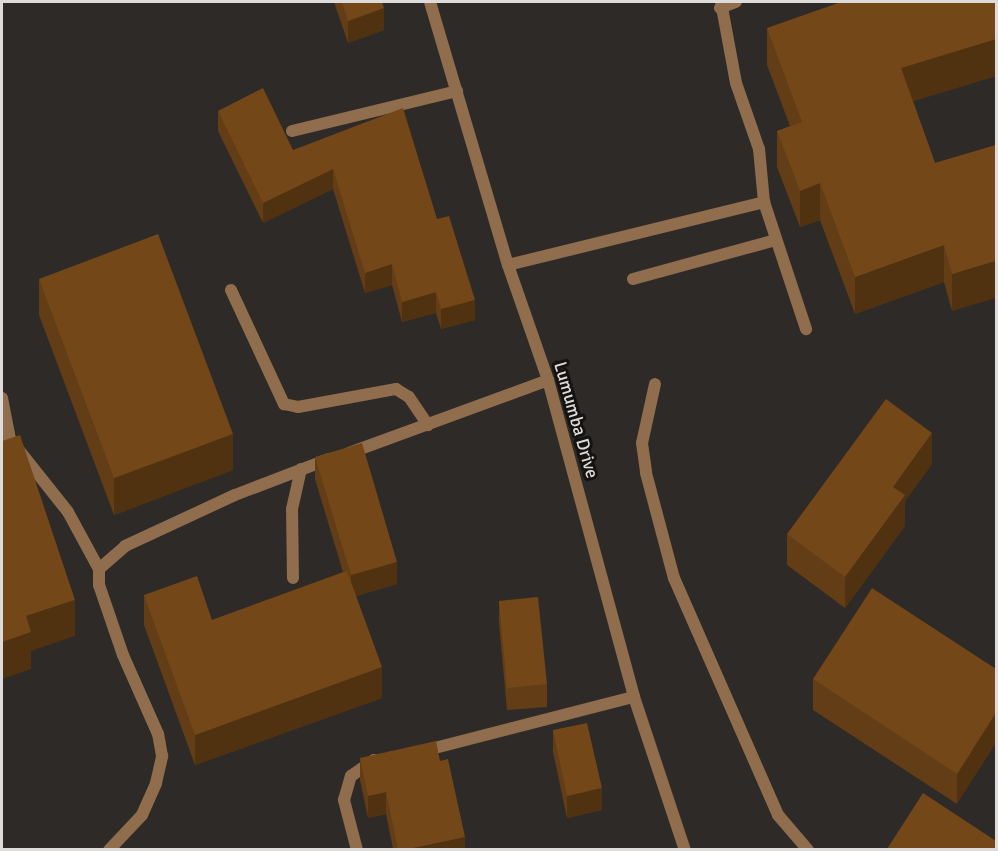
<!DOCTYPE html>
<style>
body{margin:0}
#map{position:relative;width:998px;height:851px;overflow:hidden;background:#2d2a28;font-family:Signika,sans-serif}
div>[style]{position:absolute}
.service>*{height:12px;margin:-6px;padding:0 6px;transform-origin:6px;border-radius:6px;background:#906d4c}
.minor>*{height:12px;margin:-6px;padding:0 6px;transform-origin:6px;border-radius:6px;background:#906d4c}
.tertiary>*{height:12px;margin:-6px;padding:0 6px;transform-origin:6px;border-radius:6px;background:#906d4c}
.wall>*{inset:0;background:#633d15}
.shaded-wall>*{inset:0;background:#503211}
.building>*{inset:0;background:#734718}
span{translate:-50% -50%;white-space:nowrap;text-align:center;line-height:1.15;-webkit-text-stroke:6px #141312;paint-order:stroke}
.street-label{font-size:18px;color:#dedcdb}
.frame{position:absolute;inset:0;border:3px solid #dedcdb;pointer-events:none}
</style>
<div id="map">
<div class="service">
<div style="left:721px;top:2px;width:82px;rotate:79.5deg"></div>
<div style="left:736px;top:83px;width:70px;rotate:70.8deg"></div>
<div style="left:759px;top:149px;width:53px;rotate:84.6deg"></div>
<div style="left:764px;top:202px;width:134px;rotate:71.7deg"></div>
<div style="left:720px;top:8px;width:17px;rotate:-21deg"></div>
<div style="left:292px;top:131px;width:170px;rotate:-13.6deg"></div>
<div style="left:508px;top:265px;width:264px;rotate:-13.8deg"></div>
<div style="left:633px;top:279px;width:148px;rotate:-15.3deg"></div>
<div style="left:231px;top:290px;width:126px;rotate:65.1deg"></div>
<div style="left:284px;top:404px;width:14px;rotate:12deg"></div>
<div style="left:298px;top:407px;width:100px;rotate:-10.4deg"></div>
<div style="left:396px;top:389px;width:15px;rotate:32deg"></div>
<div style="left:409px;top:397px;width:34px;rotate:56deg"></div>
<div style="left:655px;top:384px;width:60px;rotate:102.4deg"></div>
<div style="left:642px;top:443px;width:30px;rotate:82deg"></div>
<div style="left:646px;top:473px;width:109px;rotate:75.1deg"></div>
<div style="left:674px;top:578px;width:259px;rotate:66.3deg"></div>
<div style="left:778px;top:815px;width:46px;rotate:49.4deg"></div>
<div style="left:2px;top:398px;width:42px;rotate:79deg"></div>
</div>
<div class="minor">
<div style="left:2px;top:437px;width:8px;rotate:14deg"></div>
<div style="left:10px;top:439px;width:93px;rotate:51.5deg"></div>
<div style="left:68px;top:512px;width:65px;rotate:61.5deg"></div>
<div style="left:349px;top:453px;width:212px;rotate:-20.1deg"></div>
<div style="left:293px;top:578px;width:69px;rotate:-90.8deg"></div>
<div style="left:292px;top:509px;width:41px;rotate:-77.3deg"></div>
<div style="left:423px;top:751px;width:218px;rotate:-14.4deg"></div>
<div style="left:109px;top:850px;width:48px;rotate:-46.7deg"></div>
<div style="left:142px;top:815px;width:35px;rotate:-66deg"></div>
<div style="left:156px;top:783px;width:28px;rotate:-77deg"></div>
<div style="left:162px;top:756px;width:22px;rotate:-100deg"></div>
<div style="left:158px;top:734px;width:86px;rotate:-113.9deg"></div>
<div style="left:123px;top:655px;width:74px;rotate:-108.9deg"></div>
<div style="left:99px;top:585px;width:16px;rotate:-90deg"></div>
<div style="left:99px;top:569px;width:35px;rotate:-41deg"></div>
<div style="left:125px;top:546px;width:121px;rotate:-24.9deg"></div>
<div style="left:235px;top:495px;width:101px;rotate:-21deg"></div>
<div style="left:357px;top:850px;width:52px;rotate:-104.6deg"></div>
<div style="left:344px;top:800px;width:25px;rotate:-74deg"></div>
<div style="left:351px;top:776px;width:28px;rotate:-35deg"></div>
</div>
<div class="tertiary">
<div style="left:430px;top:2px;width:274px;rotate:73.5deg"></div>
<div style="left:508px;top:265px;width:122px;rotate:70.8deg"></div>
<div style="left:548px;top:380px;width:328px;rotate:74.8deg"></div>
<div style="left:634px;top:697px;width:161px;rotate:71.6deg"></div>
</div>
<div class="wall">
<div style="clip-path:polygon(334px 2px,382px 2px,384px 30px,348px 43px)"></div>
<div style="clip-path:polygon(996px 2px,996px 76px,913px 101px,935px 163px,996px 145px,952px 311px,944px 282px,855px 314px,820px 220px,800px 227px,777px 167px,777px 131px,790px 126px,767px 65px,767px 28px)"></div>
<div style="clip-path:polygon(218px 111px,293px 150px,437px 219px,475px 320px,441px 329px,436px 313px,402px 322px,392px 285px,365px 293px,333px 189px,263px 223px,218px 131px)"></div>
<div style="clip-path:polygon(39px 279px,233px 470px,114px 515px,39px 315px)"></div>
<div style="clip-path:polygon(315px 457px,397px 584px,356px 596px,382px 698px,195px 765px,144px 625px,144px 595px,212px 620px,343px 572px,315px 479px)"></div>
<div style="clip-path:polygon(932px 464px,905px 501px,905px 526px,845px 608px,787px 565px,787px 534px)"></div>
<div style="clip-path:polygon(499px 601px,547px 684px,547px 707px,507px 710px,499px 623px)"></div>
<div style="clip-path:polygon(996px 669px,957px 804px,813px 710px,813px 679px)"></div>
<div style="clip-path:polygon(553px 730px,602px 810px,567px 818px,553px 752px)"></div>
<div style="clip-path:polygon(360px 758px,440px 761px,465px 849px,393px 849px,386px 814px,368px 818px,360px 780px)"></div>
</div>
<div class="shaded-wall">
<div style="clip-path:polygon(384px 8px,384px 30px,348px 43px,348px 21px)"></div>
<div style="clip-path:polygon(996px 39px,996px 76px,901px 105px,901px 68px)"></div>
<div style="clip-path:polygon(333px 169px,333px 189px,263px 223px,263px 203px)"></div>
<div style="clip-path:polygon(820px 183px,820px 220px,800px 227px,800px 191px)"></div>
<div style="clip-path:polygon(944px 245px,944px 282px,855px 314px,855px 277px)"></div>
<div style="clip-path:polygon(996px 261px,996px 298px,952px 311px,952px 274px)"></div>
<div style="clip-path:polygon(392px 264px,392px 285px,365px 293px,365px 273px)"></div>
<div style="clip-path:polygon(436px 292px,436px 313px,402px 322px,402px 302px)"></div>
<div style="clip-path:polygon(475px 300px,475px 320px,441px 329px,441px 309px)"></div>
<div style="clip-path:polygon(932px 433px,932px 464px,905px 501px,905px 526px,845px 608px,845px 577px,893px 487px)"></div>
<div style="clip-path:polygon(233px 434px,233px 470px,114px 515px,114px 478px)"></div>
<div style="clip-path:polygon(397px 562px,397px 584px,351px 597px,351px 575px)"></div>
<div style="clip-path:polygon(75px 600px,75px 636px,31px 651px,31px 669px,2px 679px,2px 642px,26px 616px)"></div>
<div style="clip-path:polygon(382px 667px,382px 698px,195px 765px,195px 735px)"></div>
<div style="clip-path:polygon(996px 713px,996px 743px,957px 804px,957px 774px)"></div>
<div style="clip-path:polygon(602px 788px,602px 810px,567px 818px,567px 796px)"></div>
<div style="clip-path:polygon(386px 792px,386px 814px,368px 818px,368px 796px)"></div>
<div style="clip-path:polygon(465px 837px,465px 849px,408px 849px)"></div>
</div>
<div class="building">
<div style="clip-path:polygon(342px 2px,382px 2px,384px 8px,348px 21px)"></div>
<div style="clip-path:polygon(841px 2px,996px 2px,996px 39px,901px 68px,935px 163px,996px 145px,996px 261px,952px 274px,944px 245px,855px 277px,820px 183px,800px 191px,777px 131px,802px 122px,767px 28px)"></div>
<div style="clip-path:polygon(263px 88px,293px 150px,403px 108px,437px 219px,449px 216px,475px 300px,441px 309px,436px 292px,402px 302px,392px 264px,365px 273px,333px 169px,263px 203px,218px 111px)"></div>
<div style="clip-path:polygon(158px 234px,233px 434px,114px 478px,39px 279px)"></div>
<div style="clip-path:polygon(886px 399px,932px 433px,893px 487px,905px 495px,845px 577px,787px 534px)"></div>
<div style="clip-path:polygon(20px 435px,75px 600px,26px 616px,31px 632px,2px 642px,2px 441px)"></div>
<div style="clip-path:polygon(362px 443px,397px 562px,351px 575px,315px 457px)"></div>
<div style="clip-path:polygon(347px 571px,382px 667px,195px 735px,144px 595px,197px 576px,212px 620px)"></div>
<div style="clip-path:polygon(872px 588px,996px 669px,996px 713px,957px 774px,813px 679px)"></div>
<div style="clip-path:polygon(538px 597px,547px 684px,507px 688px,499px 601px)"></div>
<div style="clip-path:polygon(587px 723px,602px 788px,567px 796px,553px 730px)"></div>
<div style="clip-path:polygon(436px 741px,440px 761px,448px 759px,465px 837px,408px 849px,398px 849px,386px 792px,368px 796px,360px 758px)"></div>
<div style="clip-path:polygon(923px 793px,996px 841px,996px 849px,887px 849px)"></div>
</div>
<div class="street-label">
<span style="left:576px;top:420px;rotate:74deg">Lumumba Drive</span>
</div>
<div class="frame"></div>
</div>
